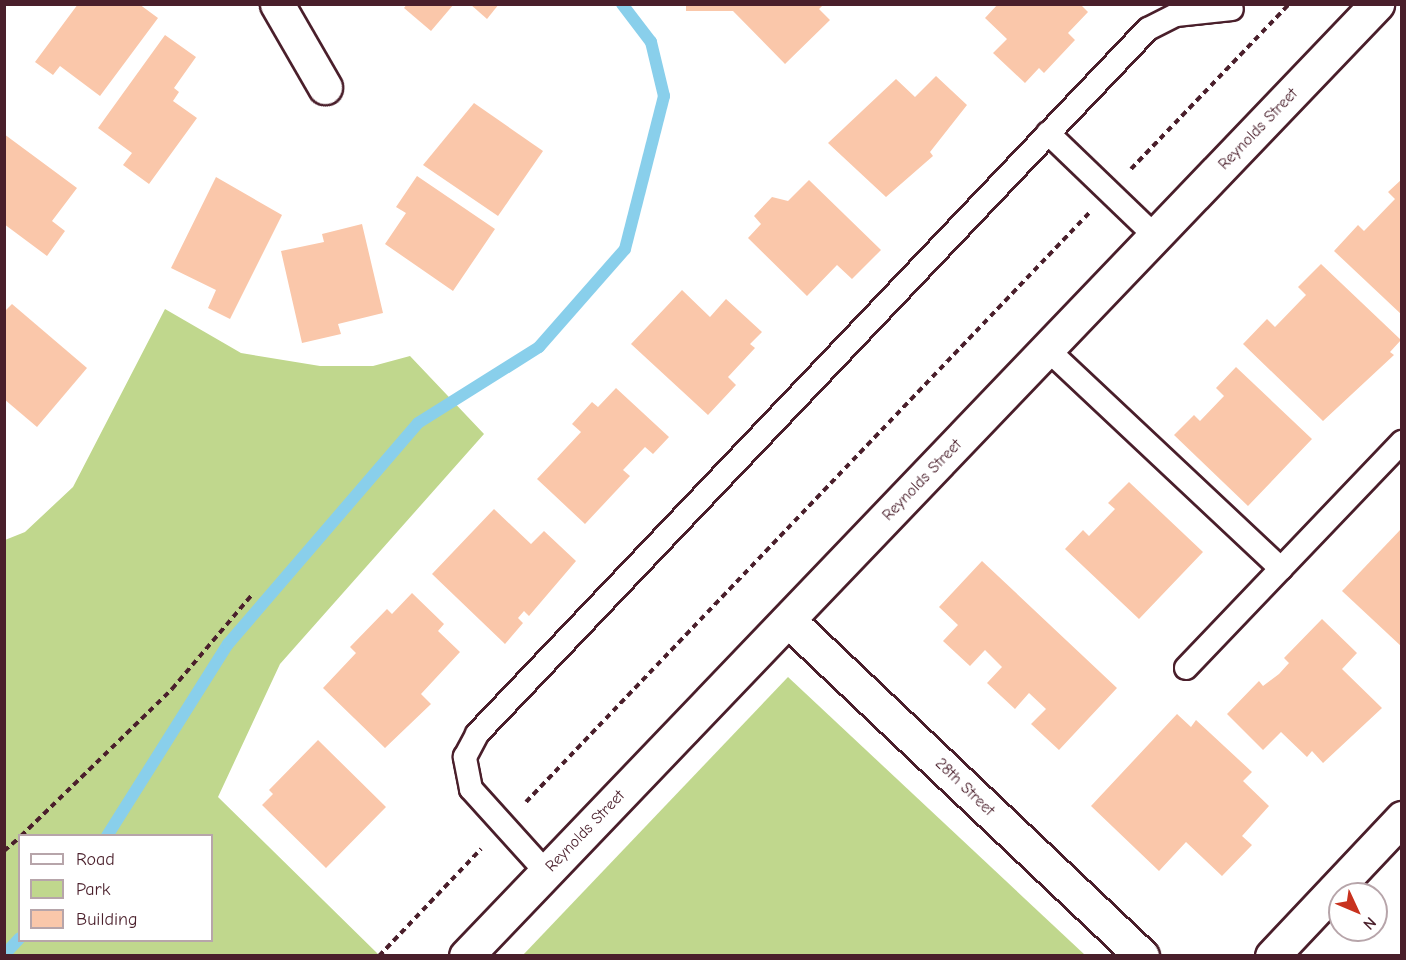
<!DOCTYPE html>
<style>
body{margin:0}
#map{position:relative;width:1406px;height:960px;overflow:hidden;background:#fff;font-family:"Comic Neue",sans-serif}
div>[style]{position:absolute}
.green>*{inset:0;background:#c0d78d}
.stream>*{height:12px;margin:-6px;padding:0 6px;transform-origin:6px;border-radius:6px;background:#89cfeb}
.building>*{inset:0;background:#fac7aa}
.path>*{height:4px;margin-top:-2px;transform-origin:0;background:repeating-linear-gradient(90deg,#4a1f2b 0 6px,transparent 0 10.5px)}
.roads{filter:drop-shadow(2px 0 #4a1f2b) drop-shadow(-2px 0 #4a1f2b) drop-shadow(0 2px #4a1f2b) drop-shadow(0 -2px #4a1f2b)}
.lane>*{height:22px;margin:-11px;padding:0 11px;transform-origin:11px;border-radius:11px;background:#fff}
.street>*{height:33px;margin:-16.5px;padding:0 16.5px;transform-origin:16.5px;border-radius:16.5px;background:#fff}
.secondary>*{height:33px;margin:-16.5px;padding:0 16.5px;transform-origin:16.5px;border-radius:16.5px;background:#fff}
span{translate:-50% -50%;white-space:nowrap;text-align:center;line-height:1.15;-webkit-text-stroke:4.5px #fff;paint-order:stroke}
.street-label{font-size:16px;color:#4a1f2b}
.frame{position:absolute;inset:0;border:6px solid #4a1f2b;pointer-events:none}
.legend{position:absolute;left:18px;top:834px;width:195px;height:108px;box-sizing:border-box;background:#fff;border:2px solid #b7a5aa;margin:0;padding:8px 10px;list-style:none;font-size:18px;color:#4a1f2b}
.legend li{display:flex;align-items:center;gap:12px;height:30px}
.legend b{width:30px;border:2px solid #b7a5aa}
.north{position:absolute;left:1328px;top:882px;width:60px;height:60px;box-sizing:border-box;background:#fff;border:2px solid #b7a5aa;border-radius:50%;rotate:134deg;font-size:16px;font-weight:700;line-height:24px;text-align:center;color:#4a1f2b}
.north::after{content:'';display:block;margin:auto;width:21px;height:27px;background:#c8321e;clip-path:polygon(50% 0,100% 100%,50% 72%,0 100%)}
</style>
<div id="map">
<div class="green">
<div style="clip-path:polygon(evenodd,165px 309px,241px 353px,320px 366px,373px 366px,410px 356px,484px 434px,280px 664px,218px 797px,379px 955px,5px 955px,5px 540px,25px 532px,73px 487px,165px 309px,20px 836px,212px 836px,212px 940px,20px 940px,20px 836px)"></div>
<div style="clip-path:polygon(788px 677px,1085px 955px,523px 955px)"></div>
</div>
<div class="stream">
<div style="left:107px;top:836px;width:227px;rotate:-57.8deg"></div>
<div style="left:228px;top:644px;width:291px;rotate:-49.3deg"></div>
<div style="left:418px;top:423px;width:143px;rotate:-32.1deg"></div>
<div style="left:539px;top:347px;width:130px;rotate:-48.7deg"></div>
<div style="left:625px;top:249px;width:158px;rotate:-75.7deg"></div>
<div style="left:664px;top:96px;width:56px;rotate:-103.5deg"></div>
<div style="left:651px;top:42px;width:48px;rotate:-127.3deg"></div>
<div style="left:4px;top:955px;width:23px;rotate:-47deg"></div>
</div>
<div class="building">
<div style="clip-path:polygon(78px 4px,139px 4px,158px 18px,100px 96px,60px 66px,53px 75px,35px 62px)"></div>
<div style="clip-path:polygon(407px 4px,454px 4px,431px 31px,404px 8px)"></div>
<div style="clip-path:polygon(470px 4px,499px 4px,487px 19px)"></div>
<div style="clip-path:polygon(686px 4px,824px 4px,819px 9px,830px 20px,785px 64px,733px 11px,686px 11px)"></div>
<div style="clip-path:polygon(998px 4px,1080px 4px,1088px 12px,1068px 33px,1075px 40px,1044px 73px,1039px 68px,1025px 83px,993px 53px,1007px 39px,985px 18px)"></div>
<div style="clip-path:polygon(165px 35px,196px 57px,174px 88px,179px 92px,173px 101px,197px 118px,149px 184px,123px 165px,132px 153px,98px 128px)"></div>
<div style="clip-path:polygon(936px 76px,967px 105px,930px 152px,933px 156px,886px 197px,828px 143px,896px 79px,915px 97px)"></div>
<div style="clip-path:polygon(474px 103px,543px 151px,498px 216px,423px 165px)"></div>
<div style="clip-path:polygon(4px 134px,77px 188px,52px 221px,65px 231px,47px 256px,4px 224px)"></div>
<div style="clip-path:polygon(417px 176px,495px 229px,453px 291px,385px 244px,406px 213px,396px 207px)"></div>
<div style="clip-path:polygon(216px 177px,282px 215px,230px 319px,208px 308px,216px 290px,171px 268px)"></div>
<div style="clip-path:polygon(1402px 179px,1402px 315px,1334px 251px,1358px 225px,1364px 231px,1395px 199px,1388px 192px)"></div>
<div style="clip-path:polygon(809px 180px,881px 250px,852px 279px,837px 265px,807px 296px,748px 238px,761px 224px,754px 216px,772px 197px,788px 201px)"></div>
<div style="clip-path:polygon(362px 224px,383px 313px,338px 324px,341px 334px,302px 343px,281px 251px,324px 242px,322px 234px)"></div>
<div style="clip-path:polygon(1321px 264px,1401px 340px,1390px 352px,1394px 355px,1323px 421px,1243px 344px,1267px 319px,1275px 327px,1306px 295px,1298px 287px)"></div>
<div style="clip-path:polygon(682px 290px,710px 317px,726px 299px,762px 332px,750px 344px,755px 348px,728px 377px,736px 385px,708px 415px,631px 344px)"></div>
<div style="clip-path:polygon(12px 304px,87px 368px,37px 427px,4px 399px,4px 312px)"></div>
<div style="clip-path:polygon(1236px 367px,1312px 439px,1248px 506px,1174px 435px,1194px 415px,1200px 421px,1224px 396px,1216px 388px)"></div>
<div style="clip-path:polygon(616px 388px,669px 437px,653px 454px,645px 447px,623px 470px,630px 476px,585px 524px,537px 479px,581px 432px,572px 424px,592px 402px,598px 407px)"></div>
<div style="clip-path:polygon(1129px 482px,1203px 552px,1139px 619px,1065px 549px,1083px 530px,1089px 536px,1115px 509px,1108px 503px)"></div>
<div style="clip-path:polygon(494px 509px,531px 544px,544px 531px,576px 561px,529px 616px,524px 611px,518px 618px,523px 623px,505px 644px,432px 574px)"></div>
<div style="clip-path:polygon(1402px 528px,1402px 647px,1342px 591px)"></div>
<div style="clip-path:polygon(982px 561px,1117px 688px,1059px 750px,1031px 724px,1046px 709px,1029px 693px,1015px 709px,987px 683px,1002px 667px,985px 650px,970px 666px,943px 641px,958px 625px,939px 607px)"></div>
<div style="clip-path:polygon(412px 593px,444px 624px,438px 631px,460px 652px,421px 694px,431px 704px,385px 748px,323px 688px,356px 653px,350px 647px,387px 609px,392px 614px)"></div>
<div style="clip-path:polygon(1322px 619px,1357px 653px,1342px 669px,1382px 708px,1323px 763px,1312px 751px,1307px 757px,1281px 732px,1263px 750px,1227px 714px,1259px 681px,1263px 686px,1279px 674px,1289px 663px,1284px 658px)"></div>
<div style="clip-path:polygon(1177px 714px,1191px 727px,1196px 720px,1252px 772px,1243px 781px,1269px 806px,1242px 836px,1252px 845px,1222px 876px,1186px 842px,1159px 871px,1091px 806px)"></div>
<div style="clip-path:polygon(318px 740px,386px 807px,326px 868px,262px 805px,273px 794px,269px 790px)"></div>
</div>
<div class="path">
<div style="left:1131px;top:169px;width:228px;rotate:-46.2deg"></div>
<div style="left:526px;top:802px;width:815px;rotate:-46.29deg"></div>
<div style="left:21px;top:836px;width:211px;rotate:-44.2deg"></div>
<div style="left:172px;top:689px;width:122px;rotate:-49.7deg"></div>
<div style="left:4px;top:851px;width:21px;rotate:-41deg"></div>
<div style="left:379px;top:956px;width:148px;rotate:-46.4deg"></div>
</div>
<div class="roads">
<div class="lane">
<div style="left:1048px;top:133px;width:149px;rotate:43.9deg"></div>
<div style="left:1047px;top:349px;width:321px;rotate:43.2deg"></div>
<div style="left:1186px;top:668px;width:313px;rotate:-46.3deg"></div>
<div style="left:546px;top:872px;width:112px;rotate:-132.1deg"></div>
<div style="left:471px;top:789px;width:33px;rotate:-101deg"></div>
<div style="left:465px;top:757px;width:26px;rotate:-62deg"></div>
<div style="left:477px;top:734px;width:973px;rotate:-46.42deg"></div>
<div style="left:1148px;top:29px;width:31px;rotate:-27deg"></div>
<div style="left:1176px;top:15px;width:56px;rotate:-6.1deg"></div>
</div>
<div class="street">
<div style="left:277px;top:4px;width:96px;rotate:60deg"></div>
<div style="left:788px;top:620px;width:488px;rotate:43.5deg"></div>
<div style="left:1272px;top:956px;width:190px;rotate:-46.7deg"></div>
</div>
<div class="secondary">
<div style="left:466px;top:956px;width:1318px;rotate:-46.26deg"></div>
</div>
</div>
<div class="street-label">
<span style="left:1258px;top:129px;rotate:-46deg">Reynolds Street</span>
<span style="left:922px;top:480px;rotate:-46deg">Reynolds Street</span>
<span style="left:965px;top:787px;rotate:44deg">28th Street</span>
<span style="left:585px;top:831px;rotate:-46deg">Reynolds Street</span>
</div>
<div class="frame"></div>
<ul class="legend">
<li><b style="height:8px;background:#fff"></b>Road</li>
<li><b style="height:16px;background:#c0d78d"></b>Park</li>
<li><b style="height:16px;background:#fac7aa"></b>Building</li>
</ul>
<div class="north">N</div>
</div>
